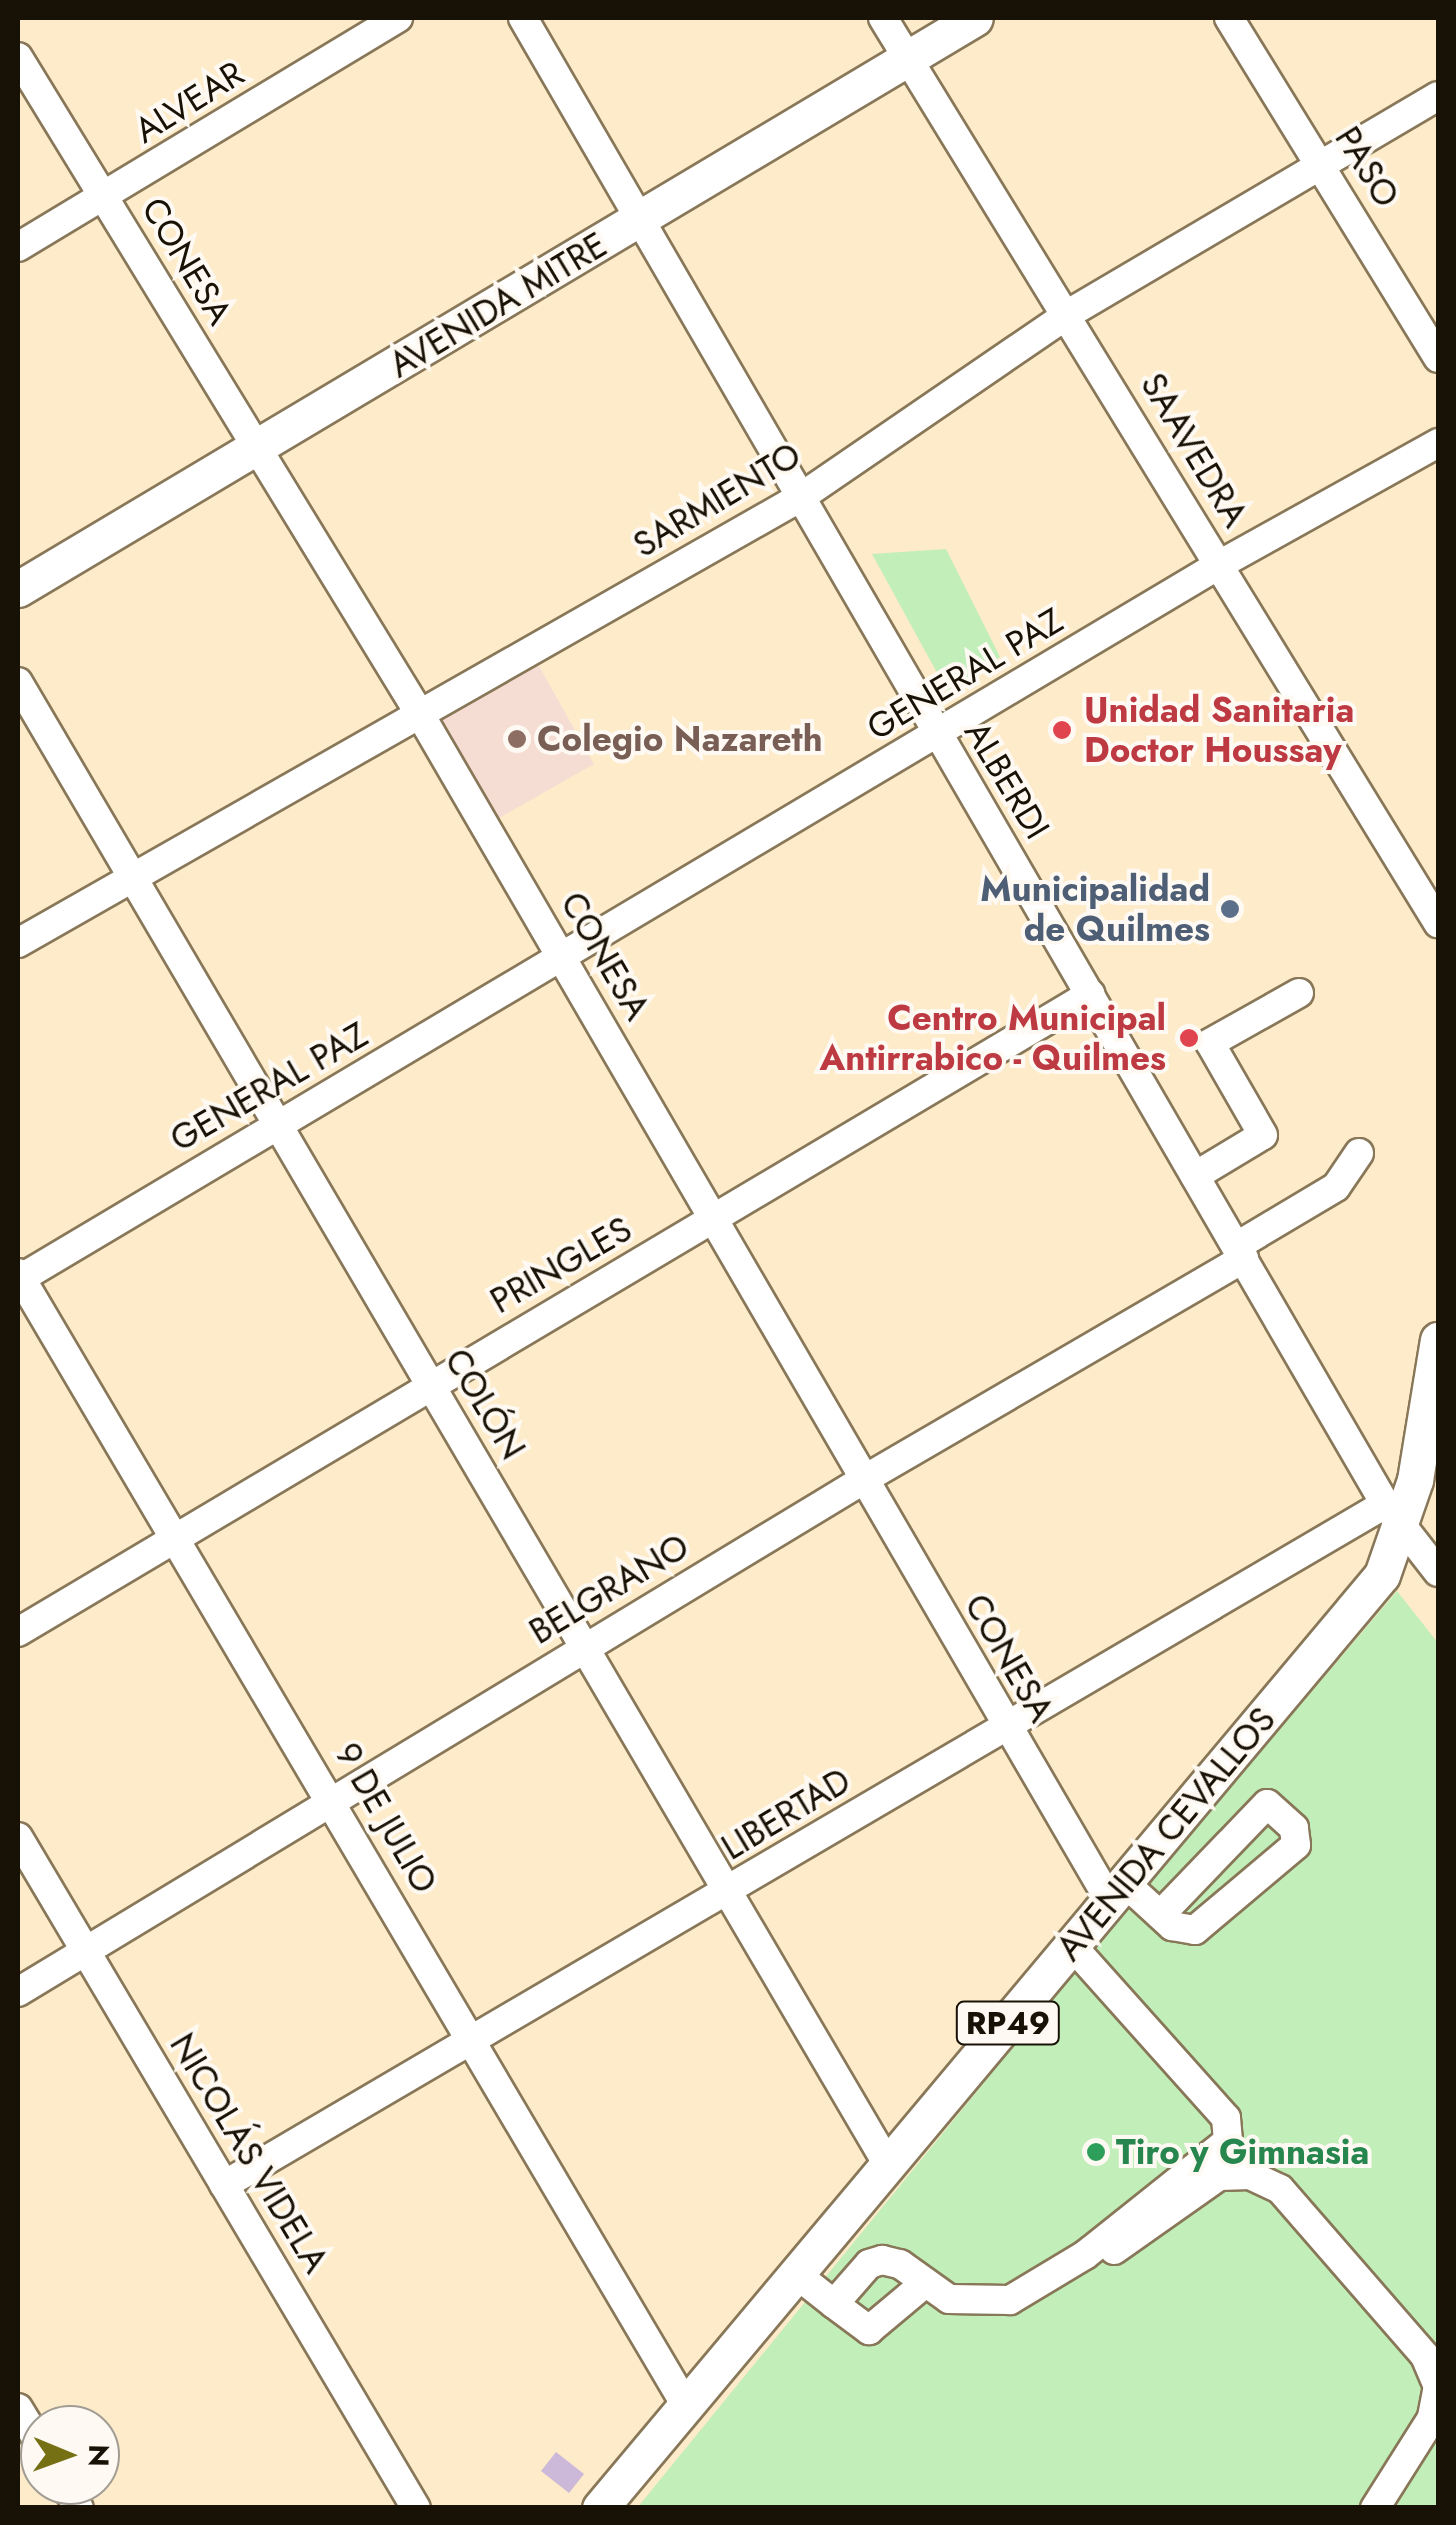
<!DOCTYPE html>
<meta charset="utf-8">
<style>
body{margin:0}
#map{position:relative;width:1456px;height:2525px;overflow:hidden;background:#feebc9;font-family:Jost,sans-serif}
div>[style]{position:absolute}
.education>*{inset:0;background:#f6ddd4}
.green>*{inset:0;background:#c1eeb9}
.building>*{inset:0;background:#ccb9d9}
.roads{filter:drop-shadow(2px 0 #887758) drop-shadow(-2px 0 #887758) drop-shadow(0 2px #887758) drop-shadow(0 -2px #887758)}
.minor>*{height:28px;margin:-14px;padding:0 14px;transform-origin:14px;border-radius:14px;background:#fff}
.major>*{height:35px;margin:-17.5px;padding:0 17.5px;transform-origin:17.5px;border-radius:17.5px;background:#fff}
.dots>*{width:28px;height:28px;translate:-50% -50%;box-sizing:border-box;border:5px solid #fefaf3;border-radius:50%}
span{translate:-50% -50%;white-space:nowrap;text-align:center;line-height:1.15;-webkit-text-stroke:8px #fefaf3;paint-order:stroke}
.shield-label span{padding:2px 8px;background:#fefaf3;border:2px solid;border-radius:8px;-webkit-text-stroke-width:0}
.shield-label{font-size:32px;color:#181206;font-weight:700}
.street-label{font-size:35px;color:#181206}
.health-label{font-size:35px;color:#be3a42;font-weight:700}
.left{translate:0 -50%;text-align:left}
.right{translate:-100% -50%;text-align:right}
.education-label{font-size:35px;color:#785e54;font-weight:700}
.service-label{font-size:35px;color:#4e5e75;font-weight:700}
.leisure-label{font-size:35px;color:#27864d;font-weight:700}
.frame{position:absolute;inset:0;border:20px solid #181206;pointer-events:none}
.north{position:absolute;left:20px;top:2405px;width:100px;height:100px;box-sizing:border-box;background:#fefaf3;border:2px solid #a29d94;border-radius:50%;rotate:91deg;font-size:28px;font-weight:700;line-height:40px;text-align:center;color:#181206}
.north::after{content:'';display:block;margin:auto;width:35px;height:45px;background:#747013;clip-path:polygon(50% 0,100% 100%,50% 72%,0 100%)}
</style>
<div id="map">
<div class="education">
<div style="clip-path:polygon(535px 659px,594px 764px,499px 818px,439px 714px)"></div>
</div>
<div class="green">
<div style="clip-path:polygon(946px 549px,1000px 657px,947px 691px,872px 554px)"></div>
<div style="clip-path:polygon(1397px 1591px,1438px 1643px,1438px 2507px,637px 2508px,1089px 1954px)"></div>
</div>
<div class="building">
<div style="clip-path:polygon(556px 2452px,584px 2474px,569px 2493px,541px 2471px)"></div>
</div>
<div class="roads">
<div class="minor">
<div style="left:523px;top:18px;width:1718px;rotate:59.88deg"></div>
<div style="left:1385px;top:1504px;width:86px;rotate:52.1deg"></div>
<div style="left:883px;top:18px;width:1062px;rotate:58.48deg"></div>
<div style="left:1229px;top:18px;width:399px;rotate:58.4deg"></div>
<div style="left:18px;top:57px;width:772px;rotate:58.55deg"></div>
<div style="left:421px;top:716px;width:1373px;rotate:59.83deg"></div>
<div style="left:18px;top:247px;width:444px;rotate:-31.1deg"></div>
<div style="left:18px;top:682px;width:1719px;rotate:59.6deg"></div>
<div style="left:18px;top:943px;width:901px;rotate:-29.67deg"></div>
<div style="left:801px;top:497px;width:324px;rotate:-34.4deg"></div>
<div style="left:1068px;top:314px;width:429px;rotate:-30.5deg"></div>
<div style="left:1195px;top:1176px;width:79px;rotate:-31.1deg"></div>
<div style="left:1263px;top:1135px;width:106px;rotate:-119.9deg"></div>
<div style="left:1210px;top:1043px;width:102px;rotate:-29.3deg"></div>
<div style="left:1237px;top:1246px;width:115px;rotate:-30.8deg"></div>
<div style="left:1336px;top:1187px;width:41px;rotate:-55.9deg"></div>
<div style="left:18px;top:1273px;width:1313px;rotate:59.47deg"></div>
<div style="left:18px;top:1280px;width:1398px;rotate:-30.77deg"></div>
<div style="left:1219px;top:565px;width:251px;rotate:-29.1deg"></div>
<div style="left:18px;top:1632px;width:1248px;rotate:-30.74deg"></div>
<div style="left:18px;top:1837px;width:780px;rotate:59.33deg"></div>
<div style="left:1125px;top:1883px;width:64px;rotate:42.5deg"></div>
<div style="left:1172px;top:1926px;width:23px;rotate:10deg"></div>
<div style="left:1195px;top:1930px;width:132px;rotate:-40.1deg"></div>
<div style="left:1296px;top:1845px;width:17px;rotate:-97deg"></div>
<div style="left:1294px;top:1828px;width:36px;rotate:-138deg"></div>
<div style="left:1267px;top:1804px;width:154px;rotate:133.9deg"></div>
<div style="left:18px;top:1992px;width:988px;rotate:-31.21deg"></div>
<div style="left:863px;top:1480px;width:441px;rotate:-30.2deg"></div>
<div style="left:224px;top:2185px;width:1346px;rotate:-30.39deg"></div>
<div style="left:1114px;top:2250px;width:128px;rotate:-35.2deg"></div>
<div style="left:1219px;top:2176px;width:31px;rotate:-2deg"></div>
<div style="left:1250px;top:2175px;width:33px;rotate:25deg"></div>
<div style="left:1280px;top:2189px;width:221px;rotate:49deg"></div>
<div style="left:1425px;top:2356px;width:33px;rotate:67deg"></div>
<div style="left:1438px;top:2386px;width:33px;rotate:101deg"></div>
<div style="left:1432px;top:2418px;width:107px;rotate:122.3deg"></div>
<div style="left:796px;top:2274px;width:48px;rotate:38.3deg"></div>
<div style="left:834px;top:2304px;width:53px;rotate:-48.8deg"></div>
<div style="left:869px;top:2264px;width:14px;rotate:-17deg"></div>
<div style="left:882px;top:2260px;width:18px;rotate:13deg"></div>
<div style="left:900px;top:2264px;width:60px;rotate:35.5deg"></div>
<div style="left:949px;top:2299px;width:61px;rotate:0.9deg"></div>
<div style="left:1010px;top:2300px;width:87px;rotate:-31deg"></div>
<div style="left:1085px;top:2255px;width:183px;rotate:-38.6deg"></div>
<div style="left:1228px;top:2141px;width:23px;rotate:-95deg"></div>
<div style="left:1226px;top:2118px;width:229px;rotate:-131.8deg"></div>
<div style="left:834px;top:2304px;width:44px;rotate:36.6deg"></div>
<div style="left:869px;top:2330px;width:72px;rotate:-39.9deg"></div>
<div style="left:18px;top:2408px;width:42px;rotate:58.6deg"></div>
<div style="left:65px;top:2485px;width:27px;rotate:59deg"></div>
</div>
<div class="major">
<div style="left:18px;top:589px;width:1114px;rotate:-30.82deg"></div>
<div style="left:600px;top:2508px;width:1217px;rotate:-50.03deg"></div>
<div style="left:1382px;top:1575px;width:101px;rotate:-70.8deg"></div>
<div style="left:1415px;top:1480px;width:142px;rotate:-80.7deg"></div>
</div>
</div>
<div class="dots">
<div style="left:1062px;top:730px;background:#e0444e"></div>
<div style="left:517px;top:739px;background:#8d6e63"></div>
<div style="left:1230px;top:909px;background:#5c6f8a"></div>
<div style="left:1189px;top:1038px;background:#e0444e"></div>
<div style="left:1096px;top:2152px;background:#2e9e5b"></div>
</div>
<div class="shield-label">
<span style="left:1008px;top:2023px">RP49</span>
</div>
<div class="street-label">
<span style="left:189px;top:102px;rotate:-32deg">ALVEAR</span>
<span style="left:1367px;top:167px;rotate:58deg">PASO</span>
<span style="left:187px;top:261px;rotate:59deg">CONESA</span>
<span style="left:498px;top:305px;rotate:-31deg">AVENIDA MITRE</span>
<span style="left:1194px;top:450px;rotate:59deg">SAAVEDRA</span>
<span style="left:717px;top:500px;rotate:-31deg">SARMIENTO</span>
<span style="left:965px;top:674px;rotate:-31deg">GENERAL PAZ</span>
<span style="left:1007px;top:780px;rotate:59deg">ALBERDI</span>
<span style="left:605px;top:956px;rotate:60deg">CONESA</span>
<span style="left:269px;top:1087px;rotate:-30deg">GENERAL PAZ</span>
<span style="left:561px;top:1265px;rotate:-30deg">PRINGLES</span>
<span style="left:485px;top:1404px;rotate:59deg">COLÓN</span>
<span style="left:609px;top:1589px;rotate:-31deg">BELGRANO</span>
<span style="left:1009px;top:1658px;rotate:60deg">CONESA</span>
<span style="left:786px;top:1814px;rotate:-31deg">LIBERTAD</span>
<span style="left:386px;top:1818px;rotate:60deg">9 DE JULIO</span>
<span style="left:1166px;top:1834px;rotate:-50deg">AVENIDA CEVALLOS</span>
<span style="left:249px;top:2153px;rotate:59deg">NICOLÁS VIDELA</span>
</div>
<div class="health-label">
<span class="left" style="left:1084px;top:730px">Unidad Sanitaria<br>Doctor Houssay</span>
<span class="right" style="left:1166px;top:1038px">Centro Municipal<br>Antirrabico - Quilmes</span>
</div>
<div class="education-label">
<span class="left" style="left:537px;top:739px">Colegio Nazareth</span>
</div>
<div class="service-label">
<span class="right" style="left:1210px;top:909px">Municipalidad<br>de Quilmes</span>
</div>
<div class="leisure-label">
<span class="left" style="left:1116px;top:2152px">Tiro y Gimnasia</span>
</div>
<div class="frame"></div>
<div class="north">N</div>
</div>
